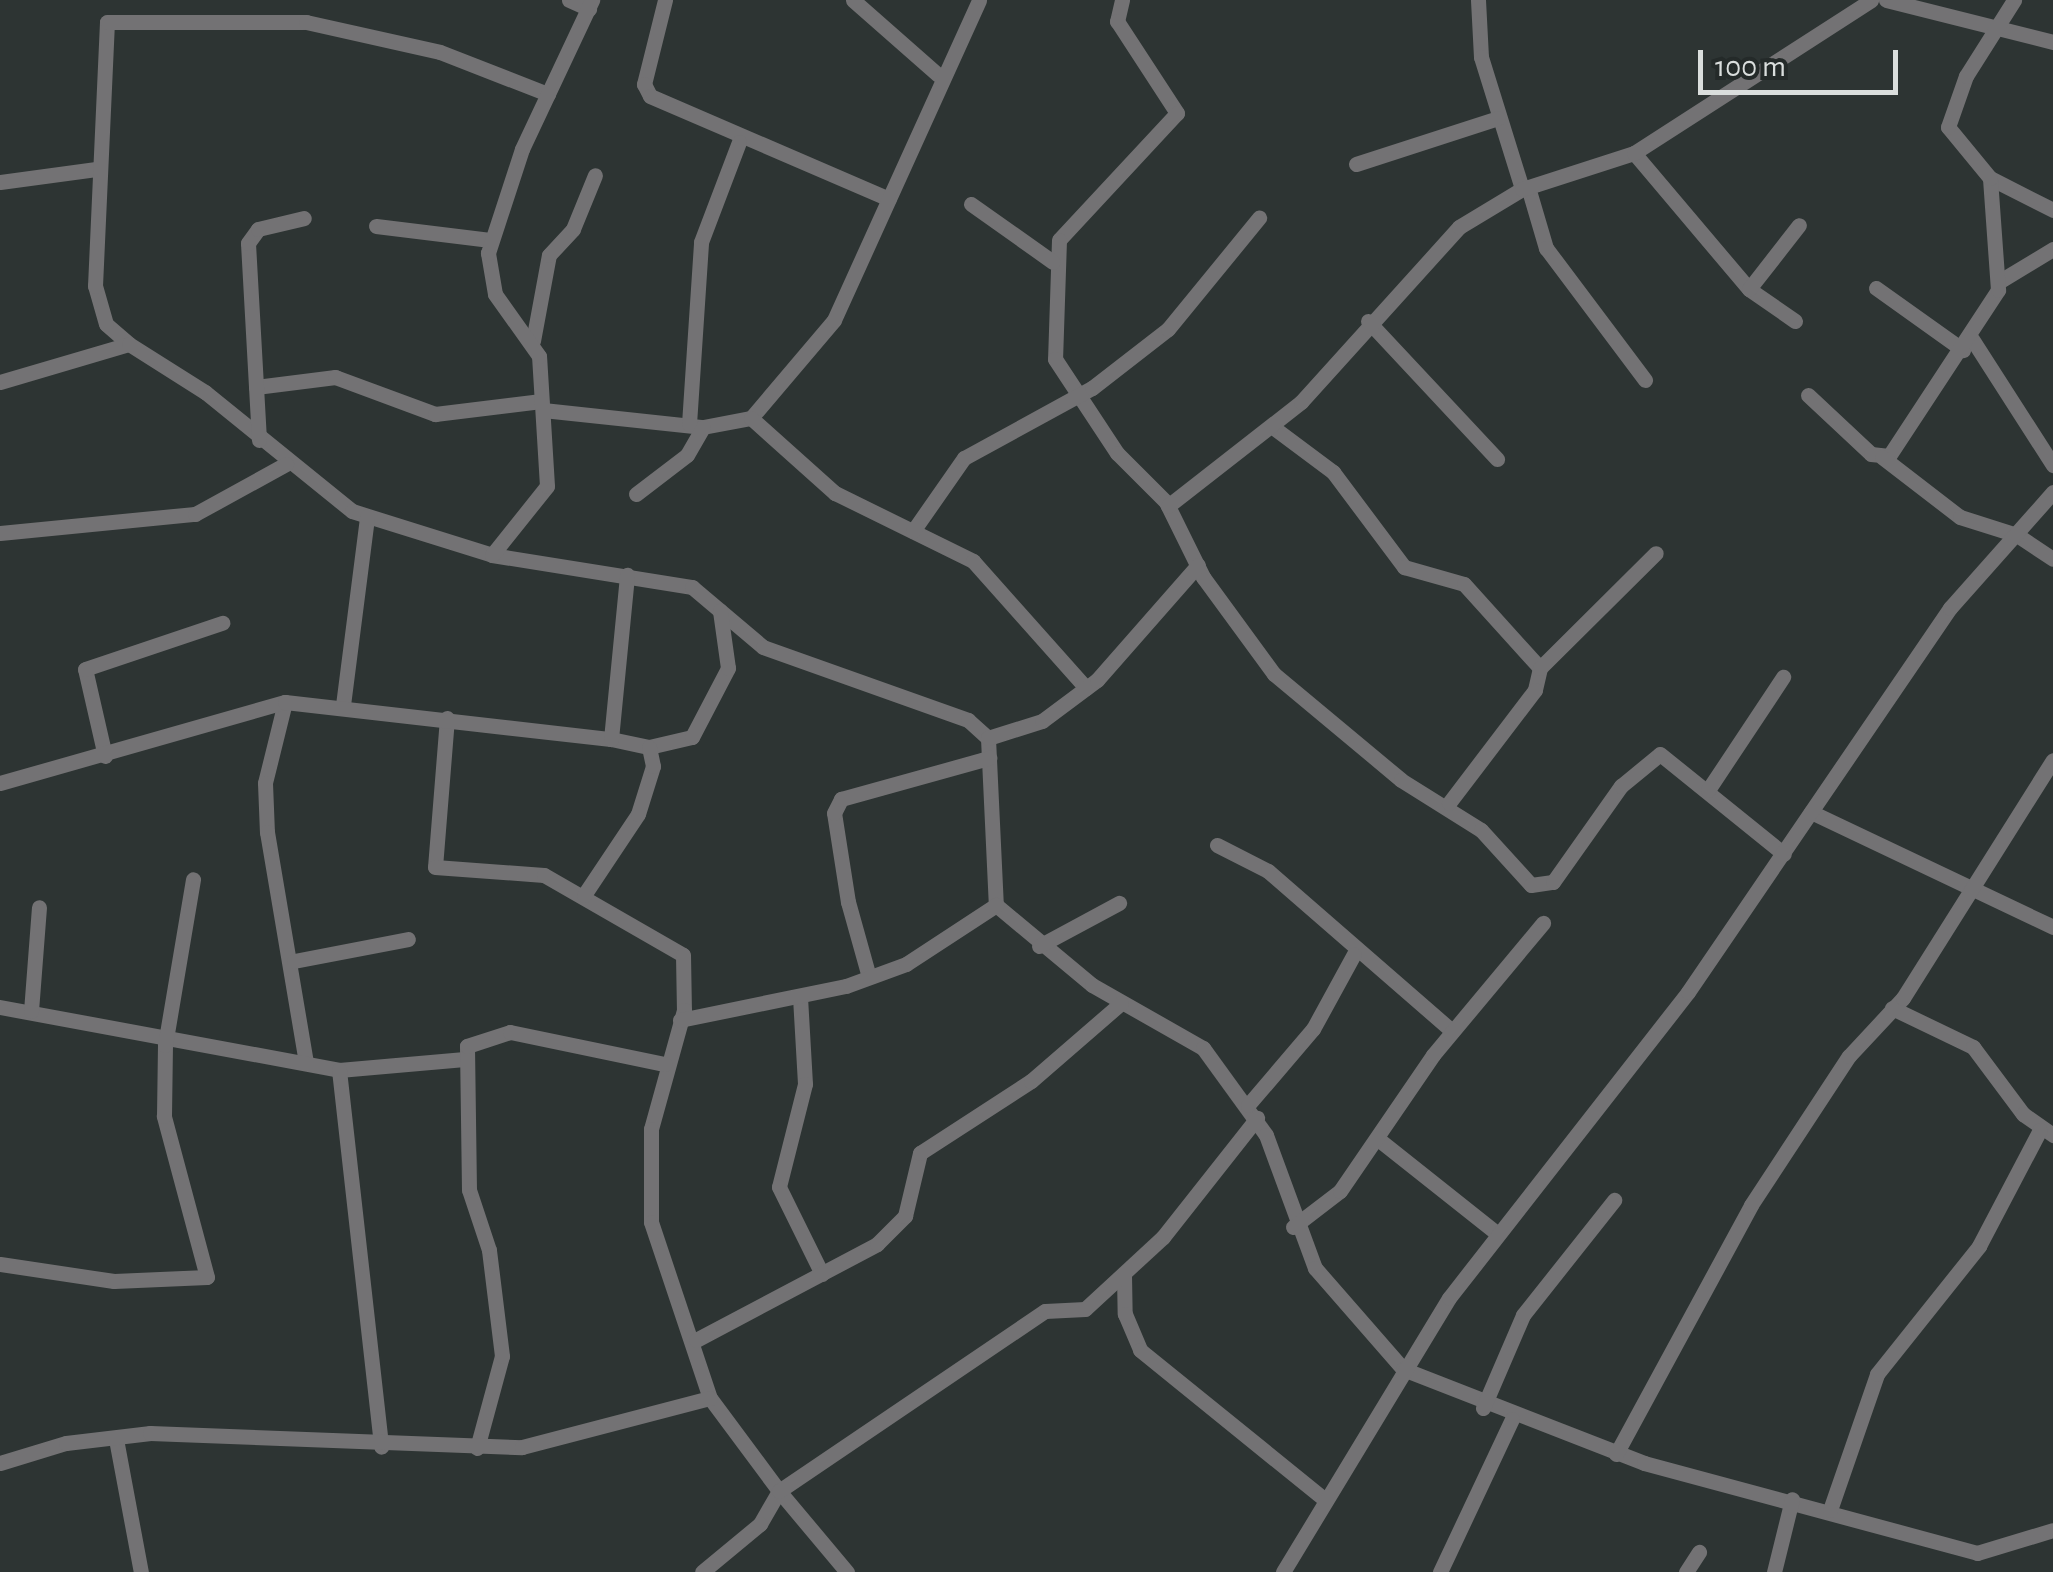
<!DOCTYPE html>
<style>
body{margin:0}
#map{position:relative;width:2053px;height:1572px;overflow:hidden;background:#2d3433;font-family:"Alegreya Sans",sans-serif}
div>[style]{position:absolute}
.minor>*{height:15px;margin:-7.5px;padding:0 7.5px;transform-origin:7.5px;border-radius:7.5px;background:#737274}
span{translate:-50% -50%;white-space:nowrap;text-align:center;line-height:1.15;-webkit-text-stroke:8px #242a29;paint-order:stroke}
.scale{position:absolute;left:1698px;top:50px;width:200px;height:45px;box-sizing:border-box;border:5px solid #dadedd;border-top:0;padding-left:12px;font-size:30px;line-height:35px;white-space:nowrap;color:#dadedd;-webkit-text-stroke:8px #242a29;paint-order:stroke}
</style>
<div id="map">
<div class="minor">
<div style="left:569px;top:0;width:22px;rotate:24deg"></div>
<div style="left:665px;top:0;width:87px;rotate:104deg"></div>
<div style="left:644px;top:84px;width:13px;rotate:63deg"></div>
<div style="left:650px;top:96px;width:260px;rotate:23.3deg"></div>
<div style="left:853px;top:0;width:113px;rotate:41.4deg"></div>
<div style="left:1122px;top:0;width:22px;rotate:103deg"></div>
<div style="left:1117px;top:21px;width:110px;rotate:56.9deg"></div>
<div style="left:1177px;top:113px;width:173px;rotate:132.9deg"></div>
<div style="left:1059px;top:240px;width:119px;rotate:91.9deg"></div>
<div style="left:1055px;top:359px;width:113px;rotate:56.6deg"></div>
<div style="left:1117px;top:453px;width:69px;rotate:45deg"></div>
<div style="left:1166px;top:502px;width:84px;rotate:63.7deg"></div>
<div style="left:1203px;top:577px;width:120px;rotate:53.8deg"></div>
<div style="left:1274px;top:674px;width:165px;rotate:39.8deg"></div>
<div style="left:1401px;top:780px;width:94px;rotate:32deg"></div>
<div style="left:1481px;top:830px;width:74px;rotate:47.7deg"></div>
<div style="left:1531px;top:885px;width:22px;rotate:-8deg"></div>
<div style="left:1553px;top:882px;width:118px;rotate:-54.7deg"></div>
<div style="left:1621px;top:786px;width:50px;rotate:-39.4deg"></div>
<div style="left:1660px;top:754px;width:159px;rotate:38.9deg"></div>
<div style="left:1478px;top:0;width:57px;rotate:87deg"></div>
<div style="left:1481px;top:57px;width:138px;rotate:72.7deg"></div>
<div style="left:1886px;top:0;width:172px;rotate:14.1deg"></div>
<div style="left:1634px;top:153px;width:178px;rotate:49.8deg"></div>
<div style="left:1356px;top:164px;width:149px;rotate:-17.9deg"></div>
<div style="left:1990px;top:178px;width:71px;rotate:26.9deg"></div>
<div style="left:0;top:182px;width:97px;rotate:-7.7deg"></div>
<div style="left:1528px;top:187px;width:64px;rotate:73.6deg"></div>
<div style="left:1546px;top:248px;width:165px;rotate:53.1deg"></div>
<div style="left:971px;top:204px;width:100px;rotate:35.3deg"></div>
<div style="left:376px;top:226px;width:115px;rotate:7deg"></div>
<div style="left:2000px;top:281px;width:62px;rotate:-31.1deg"></div>
<div style="left:1876px;top:288px;width:107px;rotate:35.5deg"></div>
<div style="left:1368px;top:321px;width:189px;rotate:46.9deg"></div>
<div style="left:1795px;top:321px;width:56px;rotate:-145.2deg"></div>
<div style="left:1749px;top:289px;width:81px;rotate:-52deg"></div>
<div style="left:1972px;top:339px;width:150px;rotate:57.3deg"></div>
<div style="left:533px;top:341px;width:87px;rotate:-79.5deg"></div>
<div style="left:549px;top:255px;width:35px;rotate:-47deg"></div>
<div style="left:573px;top:229px;width:58px;rotate:-67.8deg"></div>
<div style="left:129px;top:344px;width:30px;rotate:-139deg"></div>
<div style="left:106px;top:324px;width:40px;rotate:-106deg"></div>
<div style="left:95px;top:286px;width:264px;rotate:-87.4deg"></div>
<div style="left:107px;top:22px;width:199px"></div>
<div style="left:306px;top:22px;width:137px;rotate:12.6deg"></div>
<div style="left:440px;top:52px;width:116px;rotate:21.3deg"></div>
<div style="left:0;top:382px;width:134px;rotate:-16.4deg"></div>
<div style="left:129px;top:344px;width:90px;rotate:32.3deg"></div>
<div style="left:205px;top:392px;width:189px;rotate:39deg"></div>
<div style="left:352px;top:511px;width:147px;rotate:17.4deg"></div>
<div style="left:492px;top:555px;width:203px;rotate:9.1deg"></div>
<div style="left:692px;top:587px;width:93px;rotate:40.2deg"></div>
<div style="left:763px;top:647px;width:218px;rotate:19.6deg"></div>
<div style="left:968px;top:720px;width:27px;rotate:42deg"></div>
<div style="left:988px;top:738px;width:167px;rotate:87.3deg"></div>
<div style="left:996px;top:905px;width:125px;rotate:39.8deg"></div>
<div style="left:1092px;top:985px;width:128px;rotate:29.6deg"></div>
<div style="left:1203px;top:1048px;width:107px;rotate:54.1deg"></div>
<div style="left:1266px;top:1135px;width:142px;rotate:69.8deg"></div>
<div style="left:1315px;top:1268px;width:134px;rotate:48.9deg"></div>
<div style="left:1403px;top:1369px;width:259px;rotate:21.3deg"></div>
<div style="left:1644px;top:1463px;width:345px;rotate:15.1deg"></div>
<div style="left:1977px;top:1553px;width:79px;rotate:-16.8deg"></div>
<div style="left:256px;top:387px;width:80px;rotate:-7.2deg"></div>
<div style="left:335px;top:377px;width:107px;rotate:20.3deg"></div>
<div style="left:435px;top:414px;width:107px;rotate:-7deg"></div>
<div style="left:1808px;top:395px;width:86px;rotate:43.1deg"></div>
<div style="left:1871px;top:454px;width:18px;rotate:6deg"></div>
<div style="left:1889px;top:456px;width:199px;rotate:-56.7deg"></div>
<div style="left:1998px;top:290px;width:112px;rotate:-94.1deg"></div>
<div style="left:1990px;top:178px;width:66px;rotate:-129.5deg"></div>
<div style="left:1948px;top:127px;width:54px;rotate:-70.6deg"></div>
<div style="left:1966px;top:76px;width:90px;rotate:-57.7deg"></div>
<div style="left:543px;top:410px;width:161px;rotate:6.1deg"></div>
<div style="left:703px;top:427px;width:49px;rotate:-10.6deg"></div>
<div style="left:751px;top:418px;width:128px;rotate:-49.7deg"></div>
<div style="left:834px;top:320px;width:351px;rotate:-65.6deg"></div>
<div style="left:751px;top:418px;width:113px;rotate:41.8deg"></div>
<div style="left:835px;top:493px;width:154px;rotate:26.2deg"></div>
<div style="left:973px;top:561px;width:170px;rotate:48.3deg"></div>
<div style="left:689px;top:424px;width:182px;rotate:-86.2deg"></div>
<div style="left:701px;top:242px;width:107px;rotate:-69.2deg"></div>
<div style="left:1274px;top:428px;width:74px;rotate:36.7deg"></div>
<div style="left:1333px;top:472px;width:119px;rotate:53.2deg"></div>
<div style="left:1404px;top:567px;width:62px;rotate:15.8deg"></div>
<div style="left:1464px;top:584px;width:113px;rotate:47.9deg"></div>
<div style="left:1540px;top:668px;width:23px;rotate:103deg"></div>
<div style="left:1535px;top:690px;width:142px;rotate:127.3deg"></div>
<div style="left:259px;top:440px;width:197px;rotate:-93.2deg"></div>
<div style="left:248px;top:243px;width:17px;rotate:-54deg"></div>
<div style="left:258px;top:229px;width:47px;rotate:-13.4deg"></div>
<div style="left:1882px;top:457px;width:98px;rotate:37.6deg"></div>
<div style="left:1960px;top:517px;width:60px;rotate:17.5deg"></div>
<div style="left:2017px;top:535px;width:43px;rotate:33.7deg"></div>
<div style="left:636px;top:494px;width:64px;rotate:-37.4deg"></div>
<div style="left:687px;top:455px;width:32px;rotate:-60deg"></div>
<div style="left:1168px;top:506px;width:169px;rotate:-38deg"></div>
<div style="left:1301px;top:402px;width:236px;rotate:-47.9deg"></div>
<div style="left:1459px;top:227px;width:74px;rotate:-31.1deg"></div>
<div style="left:1522px;top:189px;width:118px;rotate:-17.8deg"></div>
<div style="left:1634px;top:153px;width:282px;rotate:-32.8deg"></div>
<div style="left:913px;top:531px;width:89px;rotate:-55.1deg"></div>
<div style="left:964px;top:458px;width:146px;rotate:-28.7deg"></div>
<div style="left:1092px;top:388px;width:96px;rotate:-37.8deg"></div>
<div style="left:1168px;top:329px;width:144px;rotate:-50.7deg"></div>
<div style="left:0;top:533px;width:196px;rotate:-5.6deg"></div>
<div style="left:195px;top:514px;width:104px;rotate:-28.8deg"></div>
<div style="left:492px;top:555px;width:88px;rotate:-51.4deg"></div>
<div style="left:547px;top:486px;width:130px;rotate:-93.5deg"></div>
<div style="left:539px;top:356px;width:76px;rotate:-125.4deg"></div>
<div style="left:495px;top:294px;width:42px;rotate:-99.7deg"></div>
<div style="left:488px;top:253px;width:109px;rotate:-71.9deg"></div>
<div style="left:522px;top:149px;width:165px;rotate:-64.8deg"></div>
<div style="left:1540px;top:668px;width:163px;rotate:-44.8deg"></div>
<div style="left:285px;top:702px;width:83px;rotate:103.9deg"></div>
<div style="left:265px;top:783px;width:49px;rotate:87.7deg"></div>
<div style="left:267px;top:832px;width:234px;rotate:80.4deg"></div>
<div style="left:343px;top:705px;width:190px;rotate:-82.7deg"></div>
<div style="left:447px;top:718px;width:149px;rotate:94.6deg"></div>
<div style="left:435px;top:867px;width:109px;rotate:4.2deg"></div>
<div style="left:544px;top:875px;width:160px;rotate:29.9deg"></div>
<div style="left:683px;top:955px;width:55px;rotate:89deg"></div>
<div style="left:684px;top:1010px;width:123px;rotate:105.5deg"></div>
<div style="left:651px;top:1129px;width:93px;rotate:90deg"></div>
<div style="left:651px;top:1222px;width:186px;rotate:71.5deg"></div>
<div style="left:710px;top:1398px;width:116px;rotate:53.4deg"></div>
<div style="left:779px;top:1491px;width:38px;rotate:120deg"></div>
<div style="left:760px;top:1524px;width:75px;rotate:140.4deg"></div>
<div style="left:988px;top:738px;width:57px;rotate:-17.5deg"></div>
<div style="left:1042px;top:721px;width:69px;rotate:-36.7deg"></div>
<div style="left:1097px;top:680px;width:153px;rotate:-48.7deg"></div>
<div style="left:611px;top:739px;width:39px;rotate:12deg"></div>
<div style="left:649px;top:747px;width:44px;rotate:-13.1deg"></div>
<div style="left:692px;top:737px;width:78px;rotate:-62.4deg"></div>
<div style="left:728px;top:668px;width:58px;rotate:-98deg"></div>
<div style="left:105px;top:756px;width:89px;rotate:-102.9deg"></div>
<div style="left:85px;top:669px;width:145px;rotate:-18.6deg"></div>
<div style="left:0;top:783px;width:296px;rotate:-15.9deg"></div>
<div style="left:285px;top:702px;width:328px;rotate:6.5deg"></div>
<div style="left:611px;top:739px;width:165px;rotate:-84.4deg"></div>
<div style="left:1708px;top:790px;width:136px;rotate:-56.4deg"></div>
<div style="left:1811px;top:812px;width:268px;rotate:25.4deg"></div>
<div style="left:1217px;top:845px;width:57px;rotate:27deg"></div>
<div style="left:1268px;top:871px;width:244px;rotate:41deg"></div>
<div style="left:584px;top:895px;width:97px;rotate:-56.3deg"></div>
<div style="left:638px;top:814px;width:50px;rotate:-72.6deg"></div>
<div style="left:653px;top:766px;width:19px;rotate:-102deg"></div>
<div style="left:1039px;top:946px;width:91px;rotate:-28.3deg"></div>
<div style="left:294px;top:961px;width:116px;rotate:-10.9deg"></div>
<div style="left:869px;top:977px;width:78px;rotate:-105.6deg"></div>
<div style="left:848px;top:902px;width:90px;rotate:-98.9deg"></div>
<div style="left:834px;top:813px;width:16px;rotate:-63deg"></div>
<div style="left:841px;top:799px;width:154px;rotate:-15.5deg"></div>
<div style="left:800px;top:997px;width:87px;rotate:86.7deg"></div>
<div style="left:805px;top:1084px;width:106px;rotate:104.2deg"></div>
<div style="left:779px;top:1187px;width:97px;rotate:63.7deg"></div>
<div style="left:0;top:1007px;width:345px;rotate:10.5deg"></div>
<div style="left:339px;top:1070px;width:126px;rotate:-5deg"></div>
<div style="left:1892px;top:1008px;width:90px;rotate:25.7deg"></div>
<div style="left:1973px;top:1047px;width:84px;rotate:53.3deg"></div>
<div style="left:2023px;top:1114px;width:37px;rotate:35deg"></div>
<div style="left:31px;top:1011px;width:104px;rotate:-85.6deg"></div>
<div style="left:680px;top:1020px;width:169px;rotate:-11.6deg"></div>
<div style="left:846px;top:986px;width:64px;rotate:-20.1deg"></div>
<div style="left:906px;top:964px;width:108px;rotate:-33.2deg"></div>
<div style="left:339px;top:1070px;width:379px;rotate:83.6deg"></div>
<div style="left:1248px;top:1105px;width:100px;rotate:-49.5deg"></div>
<div style="left:1313px;top:1029px;width:85px;rotate:-61.3deg"></div>
<div style="left:1378px;top:1139px;width:153px;rotate:38.4deg"></div>
<div style="left:1293px;top:1227px;width:59px;rotate:-37.5deg"></div>
<div style="left:1340px;top:1191px;width:165px;rotate:-55.6deg"></div>
<div style="left:1433px;top:1055px;width:172px;rotate:-50.2deg"></div>
<div style="left:0;top:1264px;width:115px;rotate:8.5deg"></div>
<div style="left:114px;top:1281px;width:93px;rotate:-2.5deg"></div>
<div style="left:207px;top:1277px;width:167px;rotate:-105deg"></div>
<div style="left:164px;top:1116px;width:71px;rotate:-89.2deg"></div>
<div style="left:165px;top:1045px;width:168px;rotate:-80.4deg"></div>
<div style="left:1124px;top:1275px;width:39px;rotate:89deg"></div>
<div style="left:1125px;top:1314px;width:39px;rotate:67deg"></div>
<div style="left:1140px;top:1350px;width:238px;rotate:39deg"></div>
<div style="left:696px;top:1340px;width:205px;rotate:-27.9deg"></div>
<div style="left:877px;top:1244px;width:40px;rotate:-45deg"></div>
<div style="left:905px;top:1216px;width:65px;rotate:-76.6deg"></div>
<div style="left:920px;top:1153px;width:132px;rotate:-33deg"></div>
<div style="left:1031px;top:1081px;width:119px;rotate:-40.9deg"></div>
<div style="left:1483px;top:1408px;width:101px;rotate:-66.7deg"></div>
<div style="left:1523px;top:1315px;width:147px;rotate:-51.6deg"></div>
<div style="left:116px;top:1439px;width:135px;rotate:79.4deg"></div>
<div style="left:477px;top:1448px;width:95px;rotate:-74.8deg"></div>
<div style="left:502px;top:1356px;width:107px;rotate:-97deg"></div>
<div style="left:489px;top:1250px;width:63px;rotate:-108.4deg"></div>
<div style="left:469px;top:1190px;width:144px;rotate:-90.8deg"></div>
<div style="left:467px;top:1046px;width:45px;rotate:-18deg"></div>
<div style="left:510px;top:1032px;width:158px;rotate:11.7deg"></div>
<div style="left:1616px;top:1454px;width:283px;rotate:-61.5deg"></div>
<div style="left:1751px;top:1205px;width:178px;rotate:-56.7deg"></div>
<div style="left:1849px;top:1056px;width:79px;rotate:-47deg"></div>
<div style="left:1903px;top:998px;width:281px;rotate:-57.8deg"></div>
<div style="left:0;top:1463px;width:69px;rotate:-16.9deg"></div>
<div style="left:66px;top:1443px;width:85px;rotate:-6.8deg"></div>
<div style="left:150px;top:1433px;width:372px;rotate:2.2deg"></div>
<div style="left:522px;top:1447px;width:194px;rotate:-14.6deg"></div>
<div style="left:1830px;top:1510px;width:144px;rotate:-70.9deg"></div>
<div style="left:1877px;top:1374px;width:164px;rotate:-51.4deg"></div>
<div style="left:1979px;top:1246px;width:131px;rotate:-62.3deg"></div>
<div style="left:847px;top:1572px;width:106px;rotate:-130deg"></div>
<div style="left:779px;top:1491px;width:321px;rotate:-34.1deg"></div>
<div style="left:1045px;top:1311px;width:40px;rotate:-2.9deg"></div>
<div style="left:1085px;top:1309px;width:106px;rotate:-42.7deg"></div>
<div style="left:1163px;top:1237px;width:152px;rotate:-51.7deg"></div>
<div style="left:1283px;top:1572px;width:320px;rotate:-58.8deg"></div>
<div style="left:1449px;top:1298px;width:388px;rotate:-52deg"></div>
<div style="left:1688px;top:992px;width:465px;rotate:-55.7deg"></div>
<div style="left:1950px;top:608px;width:155px;rotate:-48.4deg"></div>
<div style="left:1440px;top:1572px;width:169px;rotate:-64.8deg"></div>
<div style="left:1686px;top:1572px;width:24px;rotate:-57deg"></div>
<div style="left:1774px;top:1572px;width:75px;rotate:-76.1deg"></div>
</div>
<div class="scale">100 m</div>
</div>
